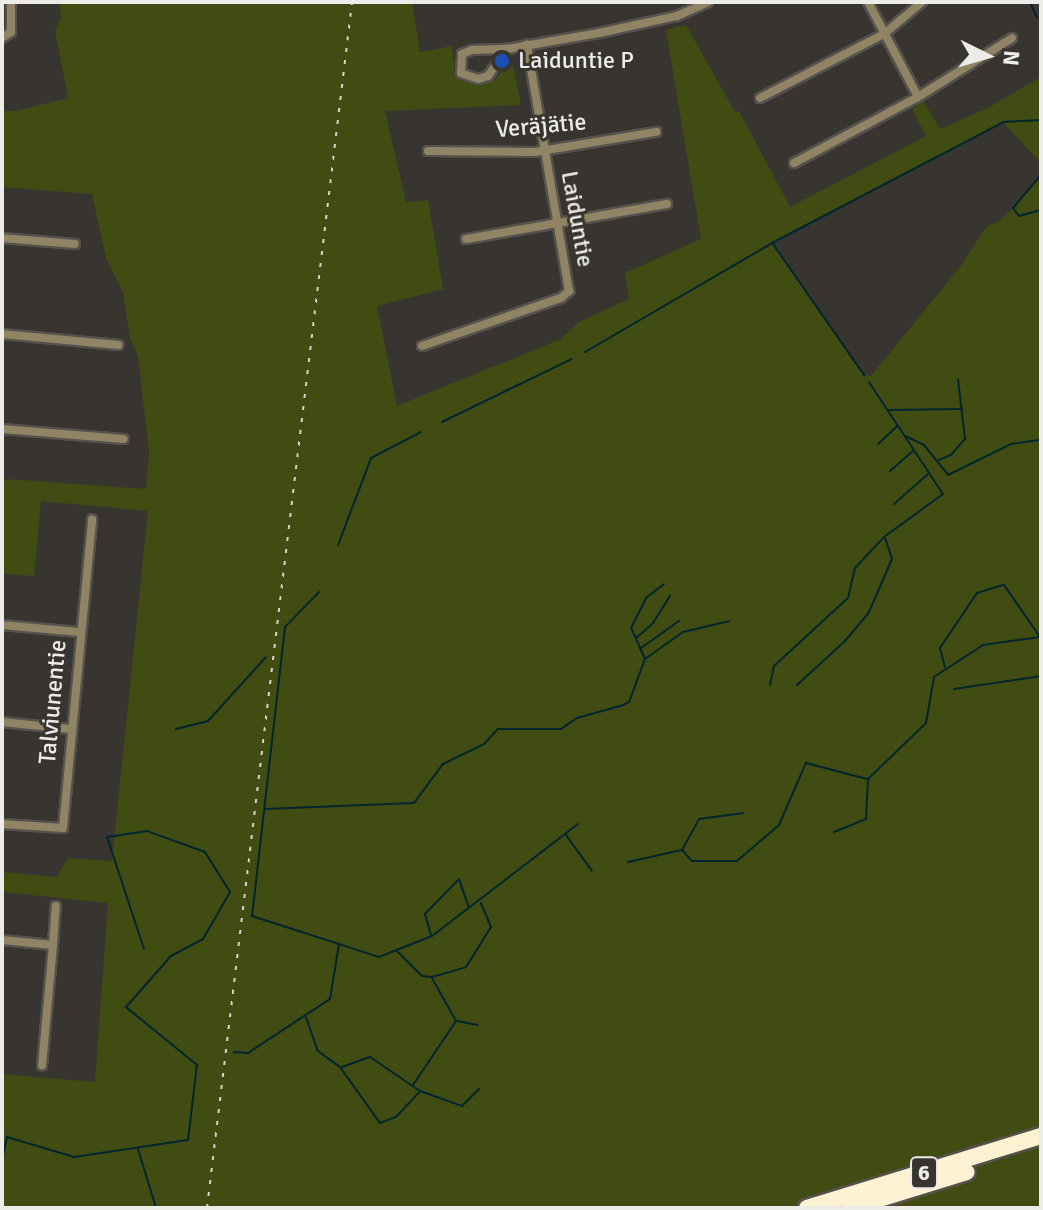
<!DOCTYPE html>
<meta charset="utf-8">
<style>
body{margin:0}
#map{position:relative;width:1043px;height:1210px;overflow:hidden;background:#383531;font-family:Signika,sans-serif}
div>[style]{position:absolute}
.green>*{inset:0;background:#414c12}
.stream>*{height:2px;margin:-1px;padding:0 1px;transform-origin:1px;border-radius:1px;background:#02252e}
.roads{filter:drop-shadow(2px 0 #55524e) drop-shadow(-2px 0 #55524e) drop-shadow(0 2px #55524e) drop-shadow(0 -2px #55524e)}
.street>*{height:8px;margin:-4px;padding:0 4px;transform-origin:4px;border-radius:4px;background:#908464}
.highway>*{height:16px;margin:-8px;padding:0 8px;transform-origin:8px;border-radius:8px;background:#fef2d3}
.rail>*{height:2px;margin-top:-1px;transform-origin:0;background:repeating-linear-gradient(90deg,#d5d3cf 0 4px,transparent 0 12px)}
.dots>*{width:22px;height:22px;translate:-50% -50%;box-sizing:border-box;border:4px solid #383531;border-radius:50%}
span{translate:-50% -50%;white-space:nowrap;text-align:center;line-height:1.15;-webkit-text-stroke:6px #383531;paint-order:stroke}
.shield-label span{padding:2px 6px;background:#383531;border:2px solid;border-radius:6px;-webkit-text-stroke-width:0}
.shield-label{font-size:22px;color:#eeece9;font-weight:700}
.poi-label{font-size:24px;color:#eeece9}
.left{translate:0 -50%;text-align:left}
.street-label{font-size:24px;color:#eeece9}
.frame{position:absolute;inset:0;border:4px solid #eeece9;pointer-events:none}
.north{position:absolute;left:947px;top:16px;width:80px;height:80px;-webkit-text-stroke:6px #383531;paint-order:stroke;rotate:95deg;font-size:22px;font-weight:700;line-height:32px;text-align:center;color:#eeece9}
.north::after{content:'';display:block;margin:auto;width:28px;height:36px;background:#eeece9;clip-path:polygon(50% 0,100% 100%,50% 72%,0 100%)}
</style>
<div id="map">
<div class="green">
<div style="clip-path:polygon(59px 2px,412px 2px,420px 52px,452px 46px,455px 75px,464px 82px,494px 81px,505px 68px,513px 65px,521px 105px,385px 111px,406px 202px,428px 200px,443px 289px,377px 306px,397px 406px,561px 339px,579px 322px,629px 299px,625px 273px,701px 239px,666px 30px,686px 25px,735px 112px,739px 111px,790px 207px,926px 136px,912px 109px,924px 102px,940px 129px,988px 108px,1041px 77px,1041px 163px,1003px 122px,773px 243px,864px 375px,871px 376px,960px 267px,987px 226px,996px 223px,1013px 209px,1041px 175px,1041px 1208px,2px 1208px,2px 1074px,95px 1082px,108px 903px,2px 892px,2px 872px,57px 877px,68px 858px,112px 861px,148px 511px,41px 501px,34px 576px,2px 574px,2px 483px,6px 479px,146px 489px,149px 452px,138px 356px,130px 338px,123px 292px,106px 258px,92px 194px,2px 187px,2px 111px,16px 111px,68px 98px,55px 30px,61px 18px)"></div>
</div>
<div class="stream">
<div style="left:1030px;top:2px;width:17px;rotate:66deg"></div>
<div style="left:1040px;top:22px;width:2px;rotate:63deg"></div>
<div style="left:1041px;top:175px;width:43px;rotate:130.3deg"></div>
<div style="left:1013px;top:208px;width:10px;rotate:53deg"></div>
<div style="left:1019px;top:216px;width:23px;rotate:-15deg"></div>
<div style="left:773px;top:244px;width:160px;rotate:55.2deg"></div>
<div style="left:585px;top:352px;width:216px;rotate:-30.2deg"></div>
<div style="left:772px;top:243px;width:261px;rotate:-27.6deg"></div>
<div style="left:1003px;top:122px;width:38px;rotate:-3deg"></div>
<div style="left:888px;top:410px;width:74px;rotate:-0.8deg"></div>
<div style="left:442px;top:422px;width:144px;rotate:-25.9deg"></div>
<div style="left:905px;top:436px;width:21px;rotate:25deg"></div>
<div style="left:924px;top:445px;width:38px;rotate:51deg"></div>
<div style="left:948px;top:475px;width:70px;rotate:-26.2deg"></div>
<div style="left:1011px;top:444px;width:30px;rotate:-8deg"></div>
<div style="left:878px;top:444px;width:26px;rotate:-43deg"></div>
<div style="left:939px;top:460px;width:13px;rotate:-23deg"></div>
<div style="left:951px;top:455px;width:21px;rotate:-49deg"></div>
<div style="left:965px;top:439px;width:60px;rotate:-96.7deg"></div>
<div style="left:890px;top:471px;width:30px;rotate:-41deg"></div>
<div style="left:894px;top:504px;width:45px;rotate:-41.4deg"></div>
<div style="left:338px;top:545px;width:93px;rotate:-69.2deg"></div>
<div style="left:371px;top:458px;width:56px;rotate:-27.5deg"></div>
<div style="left:319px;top:592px;width:49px;rotate:134.2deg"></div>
<div style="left:285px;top:627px;width:291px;rotate:96.5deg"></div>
<div style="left:252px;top:916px;width:133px;rotate:17.9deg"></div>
<div style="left:379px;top:957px;width:57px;rotate:-21.6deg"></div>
<div style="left:432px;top:936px;width:184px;rotate:-37.5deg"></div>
<div style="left:636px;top:638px;width:23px;rotate:-41deg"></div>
<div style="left:653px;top:623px;width:32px;rotate:-58deg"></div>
<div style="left:641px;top:648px;width:47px;rotate:-35.4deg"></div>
<div style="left:645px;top:659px;width:34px;rotate:-114deg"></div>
<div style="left:631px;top:628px;width:35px;rotate:-63deg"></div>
<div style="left:647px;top:597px;width:21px;rotate:-37deg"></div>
<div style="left:945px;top:667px;width:20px;rotate:-105deg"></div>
<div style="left:940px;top:648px;width:66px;rotate:-56.1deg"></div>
<div style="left:977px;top:593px;width:28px;rotate:-17deg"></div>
<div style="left:1004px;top:585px;width:63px;rotate:55.3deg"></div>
<div style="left:770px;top:685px;width:19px;rotate:-78deg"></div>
<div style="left:774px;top:666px;width:100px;rotate:-42.6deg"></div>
<div style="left:848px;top:598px;width:31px;rotate:-77deg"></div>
<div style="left:855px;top:568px;width:42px;rotate:-46.9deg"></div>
<div style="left:884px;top:537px;width:73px;rotate:-36.1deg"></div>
<div style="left:943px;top:494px;width:134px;rotate:-123.5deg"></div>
<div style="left:797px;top:685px;width:65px;rotate:-42.5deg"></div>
<div style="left:845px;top:641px;width:35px;rotate:-50deg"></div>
<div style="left:868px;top:614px;width:60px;rotate:-66.4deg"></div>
<div style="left:892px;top:559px;width:22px;rotate:-108deg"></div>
<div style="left:954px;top:689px;width:88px;rotate:-8.5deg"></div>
<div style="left:176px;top:729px;width:33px;rotate:-14deg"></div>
<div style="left:208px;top:721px;width:86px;rotate:-47.8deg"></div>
<div style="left:265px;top:809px;width:149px;rotate:-2.3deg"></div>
<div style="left:414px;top:803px;width:49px;rotate:-53.4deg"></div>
<div style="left:443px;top:764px;width:46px;rotate:-26deg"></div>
<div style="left:484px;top:744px;width:21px;rotate:-47deg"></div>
<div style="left:498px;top:729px;width:63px"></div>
<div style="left:561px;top:729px;width:19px;rotate:-35deg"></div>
<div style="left:577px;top:718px;width:48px;rotate:-15.8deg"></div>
<div style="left:623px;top:705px;width:7px;rotate:-27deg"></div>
<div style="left:629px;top:702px;width:46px;rotate:-69.6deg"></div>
<div style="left:645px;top:659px;width:47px;rotate:-35.4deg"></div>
<div style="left:683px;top:632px;width:48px;rotate:-13.2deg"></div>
<div style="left:834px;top:832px;width:35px;rotate:-22deg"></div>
<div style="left:866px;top:819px;width:40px;rotate:-87.1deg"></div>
<div style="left:868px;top:779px;width:81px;rotate:-44deg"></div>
<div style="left:926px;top:723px;width:47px;rotate:-80.1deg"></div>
<div style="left:934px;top:677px;width:59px;rotate:-33.1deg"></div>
<div style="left:983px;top:645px;width:58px;rotate:-8deg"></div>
<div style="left:566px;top:835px;width:44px;rotate:54.2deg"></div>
<div style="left:682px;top:850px;width:15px;rotate:48deg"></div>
<div style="left:692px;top:861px;width:45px"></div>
<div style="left:737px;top:861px;width:55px;rotate:-40.6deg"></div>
<div style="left:779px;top:825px;width:68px;rotate:-66.5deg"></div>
<div style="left:806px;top:763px;width:63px;rotate:14.7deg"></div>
<div style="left:628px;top:862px;width:55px;rotate:-12.5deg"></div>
<div style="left:682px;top:850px;width:35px;rotate:-61deg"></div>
<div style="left:699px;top:819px;width:45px;rotate:-7.6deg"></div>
<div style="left:431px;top:935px;width:22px;rotate:-106deg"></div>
<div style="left:425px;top:914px;width:49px;rotate:-45.8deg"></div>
<div style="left:459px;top:879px;width:31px;rotate:71deg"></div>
<div style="left:397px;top:951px;width:35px;rotate:45deg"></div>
<div style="left:422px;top:976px;width:10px;rotate:6deg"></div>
<div style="left:432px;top:977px;width:35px;rotate:-16deg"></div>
<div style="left:466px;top:967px;width:47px;rotate:-58deg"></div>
<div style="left:491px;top:927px;width:26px;rotate:-113deg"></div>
<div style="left:432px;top:978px;width:49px;rotate:60.8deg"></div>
<div style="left:306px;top:1017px;width:36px;rotate:71deg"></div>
<div style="left:318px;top:1051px;width:27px;rotate:36deg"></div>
<div style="left:340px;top:1067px;width:69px;rotate:54.5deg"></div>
<div style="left:380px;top:1123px;width:17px;rotate:-21deg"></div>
<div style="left:396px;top:1117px;width:35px;rotate:-47deg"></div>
<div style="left:457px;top:1021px;width:21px;rotate:11deg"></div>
<div style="left:234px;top:1052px;width:14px;rotate:4deg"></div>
<div style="left:248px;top:1053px;width:98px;rotate:-33.4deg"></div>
<div style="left:330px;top:999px;width:56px;rotate:-80.7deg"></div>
<div style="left:342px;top:1067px;width:30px;rotate:-20deg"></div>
<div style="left:370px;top:1057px;width:60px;rotate:34.2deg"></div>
<div style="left:420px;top:1091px;width:45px;rotate:19.7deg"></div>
<div style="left:462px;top:1106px;width:24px;rotate:-45deg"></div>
<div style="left:413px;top:1085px;width:77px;rotate:-56.1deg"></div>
<div style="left:138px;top:1149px;width:62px;rotate:73deg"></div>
<div style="left:2px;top:1160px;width:24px;rotate:-78deg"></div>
<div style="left:7px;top:1137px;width:70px;rotate:16.6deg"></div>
<div style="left:74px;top:1157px;width:115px;rotate:-8.5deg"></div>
<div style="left:188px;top:1140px;width:76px;rotate:-83.2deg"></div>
<div style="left:197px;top:1065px;width:92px;rotate:-140.8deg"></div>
<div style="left:126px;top:1007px;width:68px;rotate:-48.6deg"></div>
<div style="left:171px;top:956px;width:36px;rotate:-28deg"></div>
<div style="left:203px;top:939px;width:54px;rotate:-60.1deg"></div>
<div style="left:230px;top:892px;width:47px;rotate:-122deg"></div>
<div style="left:205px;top:852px;width:62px;rotate:-160.1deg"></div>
<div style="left:147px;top:831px;width:40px;rotate:171.5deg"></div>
<div style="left:107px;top:837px;width:118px;rotate:71.7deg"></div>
</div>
<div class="roads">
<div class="street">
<div style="left:868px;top:2px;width:107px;rotate:62.2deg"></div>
<div style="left:2px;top:38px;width:11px;rotate:-34deg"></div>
<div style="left:11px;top:32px;width:30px;rotate:-90deg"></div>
<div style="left:507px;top:49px;width:33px;rotate:125deg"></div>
<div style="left:488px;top:76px;width:10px;rotate:163deg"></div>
<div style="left:478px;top:79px;width:18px;rotate:-161deg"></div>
<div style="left:461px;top:73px;width:19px;rotate:-87deg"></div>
<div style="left:462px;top:54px;width:11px;rotate:-22deg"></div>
<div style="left:472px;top:50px;width:35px;rotate:-2deg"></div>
<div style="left:507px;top:49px;width:93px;rotate:-9.9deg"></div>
<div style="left:599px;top:33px;width:80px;rotate:-12.3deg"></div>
<div style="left:677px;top:16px;width:34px;rotate:-24deg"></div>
<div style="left:760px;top:98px;width:140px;rotate:-27.3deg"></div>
<div style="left:884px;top:34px;width:50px;rotate:-40.1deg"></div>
<div style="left:428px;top:151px;width:107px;rotate:0.5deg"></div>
<div style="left:535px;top:152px;width:123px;rotate:-9.4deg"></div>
<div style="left:794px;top:163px;width:140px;rotate:-28deg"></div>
<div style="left:918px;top:97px;width:111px;rotate:-32.1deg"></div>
<div style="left:2px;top:238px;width:73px;rotate:4.7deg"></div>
<div style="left:466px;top:239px;width:204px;rotate:-9.9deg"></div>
<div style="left:2px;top:334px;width:117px;rotate:5.4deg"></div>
<div style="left:422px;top:346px;width:147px;rotate:-19.1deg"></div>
<div style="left:561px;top:298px;width:11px;rotate:-41deg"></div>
<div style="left:569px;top:291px;width:250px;rotate:-99.7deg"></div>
<div style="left:2px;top:429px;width:122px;rotate:4.7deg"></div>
<div style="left:2px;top:625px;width:77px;rotate:5.2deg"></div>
<div style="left:2px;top:722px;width:68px;rotate:5.9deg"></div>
<div style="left:2px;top:824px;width:61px;rotate:3.8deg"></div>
<div style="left:63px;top:828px;width:310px;rotate:-84.6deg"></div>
<div style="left:2px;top:940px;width:51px;rotate:5.6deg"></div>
<div style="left:53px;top:945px;width:121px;rotate:95.2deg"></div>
<div style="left:53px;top:945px;width:39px;rotate:-86deg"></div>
</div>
<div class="highway">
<div style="left:807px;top:1208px;width:245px;rotate:-17.1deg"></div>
<div style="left:850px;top:1208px;width:122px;rotate:-17.1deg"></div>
</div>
</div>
<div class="rail">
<div style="left:207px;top:1208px;width:1215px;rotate:-83.14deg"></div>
</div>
<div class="dots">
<div style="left:502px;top:61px;background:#1a4fb4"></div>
</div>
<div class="shield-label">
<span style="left:924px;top:1173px">6</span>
</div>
<div class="poi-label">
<span class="left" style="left:518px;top:61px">Laiduntie P</span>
</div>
<div class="street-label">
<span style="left:541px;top:126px;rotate:-5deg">Veräjätie</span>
<span style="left:577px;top:219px;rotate:80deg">Laiduntie</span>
<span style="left:53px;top:702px;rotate:-85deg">Talviunentie</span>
</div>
<div class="frame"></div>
<div class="north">N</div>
</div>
